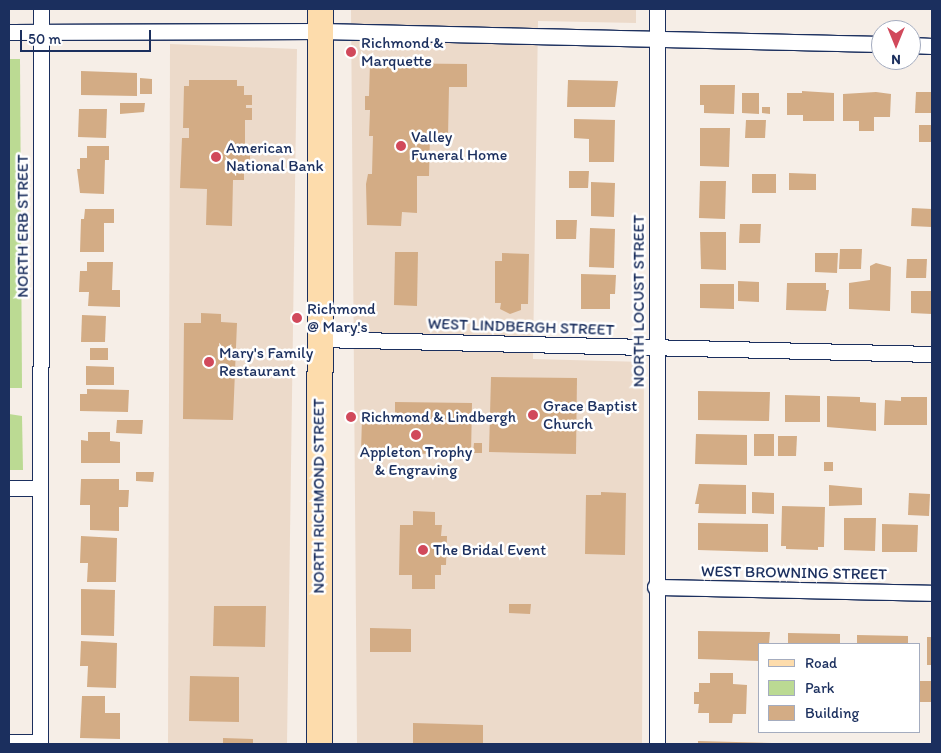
<!DOCTYPE html>
<style>
body{margin:0}
#map{position:relative;width:941px;height:753px;overflow:hidden;background:#f6eee7;font-family:Itim,sans-serif}
div>[style]{position:absolute}
.built>*{inset:0;background:#ecdaca}
.green>*{inset:0;background:#bbda93}
.building>*{inset:0;background:#d3ac85}
.roads{filter:drop-shadow(1px 0 #1b2f5e) drop-shadow(-1px 0 #1b2f5e) drop-shadow(0 1px #1b2f5e) drop-shadow(0 -1px #1b2f5e)}
.street>*{height:15px;margin:-7.5px;padding:0 7.5px;transform-origin:7.5px;border-radius:7.5px;background:#fff}
.primary>*{height:25px;margin:-12.5px;padding:0 12.5px;transform-origin:12.5px;border-radius:12.5px;background:#fddcac}
.dots>*{width:14px;height:14px;translate:-50% -50%;box-sizing:border-box;border:2px solid #fff;border-radius:50%}
span{translate:-50% -50%;white-space:nowrap;text-align:center;line-height:1.15;-webkit-text-stroke:5px #fff;paint-order:stroke}
.poi-label{font-size:16px;color:#1b2f5e}
.left{translate:0 -50%;text-align:left}
.street-label{font-size:16px;color:#1b2f5e}
.frame{position:absolute;inset:0;border:10px solid #1b2f5e;pointer-events:none}
.legend{position:absolute;left:758px;top:643px;width:162px;height:90px;box-sizing:border-box;background:#fff;border:1px solid #a4acbf;margin:0;padding:6px 9px;list-style:none;font-size:15px;color:#1b2f5e}
.legend li{display:flex;align-items:center;gap:10px;height:25px}
.legend b{width:25px;border:1px solid #a4acbf}
.north{position:absolute;left:871px;top:20px;width:50px;height:50px;box-sizing:border-box;background:#fff;border:1px solid #a4acbf;border-radius:50%;rotate:180deg;font-size:14px;font-weight:700;line-height:20px;text-align:center;color:#1b2f5e}
.north::after{content:'';display:block;margin:auto;width:18px;height:22px;background:#d1495b;clip-path:polygon(50% 0,100% 100%,50% 72%,0 100%)}
.scale{position:absolute;left:20px;top:30px;width:131px;height:22px;box-sizing:border-box;border:2px solid #1b2f5e;border-top:0;padding-left:6px;font-size:15px;line-height:18px;white-space:nowrap;color:#1b2f5e;-webkit-text-stroke:4px #fff;paint-order:stroke}
</style>
<div id="map">
<div class="built">
<div style="clip-path:polygon(351px 9px,636px 9px,636px 23px,538px 21px,533px 359px,644px 362px,642px 744px,357px 744px)"></div>
<div style="clip-path:polygon(170px 44px,297px 49px,287px 744px,168px 744px)"></div>
</div>
<div class="green">
<div style="clip-path:polygon(9px 59px,20px 59px,22px 388px,9px 388px)"></div>
<div style="clip-path:polygon(9px 414px,22px 416px,23px 470px,9px 470px)"></div>
</div>
<div class="building">
<div style="clip-path:polygon(370px 63px,467px 64px,467px 87px,449px 87px,448px 137px,430px 136px,429px 176px,417px 176px,417px 213px,402px 212px,401px 226px,367px 225px,366px 184px,368px 174px,372px 174px,373px 136px,369px 136px,370px 110px,365px 110px,365px 96px,369px 96px)"></div>
<div style="clip-path:polygon(81px 71px,137px 73px,137px 96px,81px 95px)"></div>
<div style="clip-path:polygon(140px 78px,152px 79px,152px 94px,140px 94px)"></div>
<div style="clip-path:polygon(189px 80px,237px 80px,237px 86px,244px 86px,244px 95px,252px 95px,252px 105px,246px 105px,246px 108px,252px 108px,252px 120px,245px 120px,245px 148px,250px 148px,250px 166px,244px 166px,244px 180px,233px 180px,232px 226px,206px 225px,207px 189px,180px 188px,182px 138px,189px 138px,189px 128px,183px 128px,184px 86px,189px 86px)"></div>
<div style="clip-path:polygon(568px 80px,618px 81px,615px 107px,567px 107px)"></div>
<div style="clip-path:polygon(700px 85px,735px 85px,734px 114px,704px 113px,704px 105px,700px 105px)"></div>
<div style="clip-path:polygon(802px 91px,834px 93px,834px 121px,803px 121px,803px 115px,787px 115px,787px 93px,802px 93px)"></div>
<div style="clip-path:polygon(876px 92px,891px 94px,890px 117px,874px 117px,874px 131px,859px 131px,859px 121px,843px 121px,843px 94px)"></div>
<div style="clip-path:polygon(916px 92px,932px 92px,932px 113px,915px 113px)"></div>
<div style="clip-path:polygon(742px 93px,759px 93px,759px 114px,742px 113px)"></div>
<div style="clip-path:polygon(120px 103px,145px 103px,144px 112px,120px 114px)"></div>
<div style="clip-path:polygon(762px 107px,770px 107px,770px 114px,762px 113px)"></div>
<div style="clip-path:polygon(79px 109px,107px 109px,106px 138px,78px 137px)"></div>
<div style="clip-path:polygon(574px 119px,615px 120px,614px 162px,589px 162px,589px 139px,574px 138px)"></div>
<div style="clip-path:polygon(746px 120px,766px 120px,765px 138px,745px 138px)"></div>
<div style="clip-path:polygon(919px 125px,932px 125px,932px 142px,919px 142px)"></div>
<div style="clip-path:polygon(700px 128px,730px 128px,729px 167px,700px 166px)"></div>
<div style="clip-path:polygon(87px 146px,109px 146px,109px 160px,105px 160px,104px 194px,80px 193px,77px 169px,80px 169px,80px 158px,87px 158px)"></div>
<div style="clip-path:polygon(569px 171px,589px 171px,588px 188px,569px 188px)"></div>
<div style="clip-path:polygon(789px 173px,816px 174px,816px 190px,789px 190px)"></div>
<div style="clip-path:polygon(752px 174px,776px 174px,776px 193px,752px 193px)"></div>
<div style="clip-path:polygon(700px 181px,726px 181px,725px 219px,699px 218px)"></div>
<div style="clip-path:polygon(591px 182px,615px 183px,614px 217px,591px 216px)"></div>
<div style="clip-path:polygon(912px 208px,932px 209px,932px 227px,911px 226px)"></div>
<div style="clip-path:polygon(85px 209px,114px 209px,114px 223px,104px 223px,104px 252px,80px 252px,81px 219px,84px 219px)"></div>
<div style="clip-path:polygon(556px 220px,577px 220px,576px 239px,556px 239px)"></div>
<div style="clip-path:polygon(740px 224px,761px 224px,760px 243px,739px 243px)"></div>
<div style="clip-path:polygon(590px 228px,615px 229px,614px 268px,589px 267px)"></div>
<div style="clip-path:polygon(700px 232px,726px 232px,726px 270px,701px 269px)"></div>
<div style="clip-path:polygon(840px 249px,862px 249px,861px 269px,839px 269px)"></div>
<div style="clip-path:polygon(395px 252px,418px 252px,417px 306px,394px 305px)"></div>
<div style="clip-path:polygon(502px 253px,529px 254px,528px 304px,521px 304px,521px 310px,510px 314px,500px 309px,501px 303px,495px 303px,495px 261px,502px 261px)"></div>
<div style="clip-path:polygon(815px 253px,838px 253px,837px 273px,815px 272px)"></div>
<div style="clip-path:polygon(907px 259px,927px 259px,926px 278px,906px 278px)"></div>
<div style="clip-path:polygon(87px 262px,113px 262px,112px 290px,120px 290px,120px 307px,88px 306px,89px 292px,79px 292px,80px 271px,87px 271px)"></div>
<div style="clip-path:polygon(876px 263px,891px 267px,890px 311px,849px 309px,849px 283px,870px 280px,870px 266px)"></div>
<div style="clip-path:polygon(581px 274px,616px 275px,615px 294px,610px 294px,610px 309px,581px 309px)"></div>
<div style="clip-path:polygon(738px 281px,759px 282px,759px 302px,738px 301px)"></div>
<div style="clip-path:polygon(787px 283px,826px 283px,826px 290px,829px 290px,826px 311px,786px 310px)"></div>
<div style="clip-path:polygon(700px 284px,734px 284px,734px 309px,700px 308px)"></div>
<div style="clip-path:polygon(911px 291px,932px 291px,932px 314px,911px 313px)"></div>
<div style="clip-path:polygon(201px 313px,221px 314px,221px 322px,237px 323px,233px 420px,183px 419px,184px 323px,201px 323px)"></div>
<div style="clip-path:polygon(82px 315px,106px 316px,105px 342px,81px 342px)"></div>
<div style="clip-path:polygon(90px 348px,108px 348px,108px 360px,90px 360px)"></div>
<div style="clip-path:polygon(86px 366px,114px 367px,114px 385px,86px 385px)"></div>
<div style="clip-path:polygon(491px 377px,577px 378px,576px 454px,489px 452px)"></div>
<div style="clip-path:polygon(87px 389px,129px 390px,128px 412px,80px 411px,80px 394px,87px 394px)"></div>
<div style="clip-path:polygon(698px 391px,770px 392px,769px 421px,698px 420px)"></div>
<div style="clip-path:polygon(785px 395px,820px 396px,820px 422px,785px 422px)"></div>
<div style="clip-path:polygon(827px 396px,860px 397px,860px 402px,876px 403px,876px 431px,827px 427px)"></div>
<div style="clip-path:polygon(901px 397px,927px 397px,927px 425px,884px 425px,885px 400px,901px 401px)"></div>
<div style="clip-path:polygon(395px 402px,472px 403px,471px 455px,361px 452px,362px 418px,395px 419px)"></div>
<div style="clip-path:polygon(117px 420px,143px 420px,142px 434px,116px 433px)"></div>
<div style="clip-path:polygon(88px 432px,110px 432px,110px 441px,120px 442px,120px 463px,81px 463px,81px 440px,88px 441px)"></div>
<div style="clip-path:polygon(696px 434px,747px 435px,747px 465px,695px 464px)"></div>
<div style="clip-path:polygon(754px 434px,774px 434px,774px 456px,754px 456px)"></div>
<div style="clip-path:polygon(778px 436px,797px 436px,796px 456px,778px 456px)"></div>
<div style="clip-path:polygon(474px 443px,482px 443px,482px 453px,473px 453px)"></div>
<div style="clip-path:polygon(824px 462px,833px 462px,833px 471px,824px 471px)"></div>
<div style="clip-path:polygon(136px 472px,154px 472px,153px 482px,136px 481px)"></div>
<div style="clip-path:polygon(81px 479px,119px 479px,119px 490px,129px 490px,128px 507px,119px 507px,119px 531px,90px 530px,90px 505px,80px 505px)"></div>
<div style="clip-path:polygon(699px 484px,746px 485px,746px 514px,698px 513px,699px 504px,695px 504px)"></div>
<div style="clip-path:polygon(829px 485px,862px 488px,862px 505px,829px 506px)"></div>
<div style="clip-path:polygon(601px 492px,626px 493px,625px 555px,585px 554px,586px 495px,601px 495px)"></div>
<div style="clip-path:polygon(752px 492px,774px 493px,774px 514px,752px 513px)"></div>
<div style="clip-path:polygon(909px 493px,930px 494px,929px 516px,908px 515px)"></div>
<div style="clip-path:polygon(782px 506px,825px 507px,824px 547px,818px 547px,818px 550px,786px 549px,786px 546px,781px 546px)"></div>
<div style="clip-path:polygon(413px 511px,435px 512px,435px 525px,442px 525px,441px 536px,447px 536px,446px 565px,441px 565px,441px 575px,435px 575px,435px 589px,412px 589px,412px 575px,399px 575px,400px 525px,413px 525px)"></div>
<div style="clip-path:polygon(844px 518px,876px 518px,875px 551px,844px 550px)"></div>
<div style="clip-path:polygon(698px 523px,768px 524px,768px 552px,698px 550px)"></div>
<div style="clip-path:polygon(882px 524px,918px 525px,917px 552px,882px 552px)"></div>
<div style="clip-path:polygon(81px 536px,117px 538px,116px 582px,87px 582px,88px 563px,80px 563px)"></div>
<div style="clip-path:polygon(81px 589px,115px 590px,114px 636px,81px 635px)"></div>
<div style="clip-path:polygon(509px 604px,531px 604px,530px 614px,509px 613px)"></div>
<div style="clip-path:polygon(214px 606px,266px 606px,265px 647px,213px 646px)"></div>
<div style="clip-path:polygon(370px 628px,411px 629px,411px 652px,370px 652px)"></div>
<div style="clip-path:polygon(698px 631px,770px 632px,769px 644px,760px 644px,760px 661px,698px 659px)"></div>
<div style="clip-path:polygon(788px 633px,840px 634px,840px 644px,788px 644px)"></div>
<div style="clip-path:polygon(857px 635px,908px 636px,908px 644px,857px 644px)"></div>
<div style="clip-path:polygon(927px 637px,932px 637px,932px 665px,927px 665px)"></div>
<div style="clip-path:polygon(81px 641px,117px 643px,116px 688px,87px 687px,88px 666px,80px 666px)"></div>
<div style="clip-path:polygon(710px 673px,733px 673px,733px 684px,747px 685px,746px 714px,733px 714px,732px 723px,709px 723px,709px 713px,698px 713px,699px 704px,694px 704px,694px 692px,699px 692px,699px 683px,710px 683px)"></div>
<div style="clip-path:polygon(190px 676px,239px 677px,239px 722px,189px 721px)"></div>
<div style="clip-path:polygon(920px 681px,932px 681px,932px 702px,920px 702px)"></div>
<div style="clip-path:polygon(82px 696px,105px 696px,105px 713px,120px 713px,120px 739px,80px 738px)"></div>
<div style="clip-path:polygon(413px 723px,483px 725px,483px 744px,413px 744px)"></div>
<div style="clip-path:polygon(223px 738px,253px 739px,253px 744px,223px 744px)"></div>
<div style="clip-path:polygon(698px 741px,772px 743px,772px 744px,698px 744px)"></div>
</div>
<div class="roads">
<div class="street">
<div style="left:657px;top:9px;width:735px;rotate:90deg"></div>
<div style="left:9px;top:32px;width:312px;rotate:-0.2deg"></div>
<div style="left:321px;top:31px;width:560px;rotate:1.33deg"></div>
<div style="left:911px;top:45px;width:21px;rotate:3deg"></div>
<div style="left:319px;top:339px;width:613px;rotate:1.4deg"></div>
<div style="left:9px;top:488px;width:30px"></div>
<div style="left:655px;top:587px;width:277px;rotate:1.2deg"></div>
<div style="left:9px;top:742px;width:31px"></div>
<div style="left:40px;top:744px;width:735px;rotate:-89.92deg"></div>
</div>
<div class="primary">
<div style="left:319px;top:744px;width:735px;rotate:-89.92deg"></div>
</div>
</div>
<div class="dots">
<div style="left:351px;top:52px;background:#d1495b"></div>
<div style="left:401px;top:146px;background:#d1495b"></div>
<div style="left:216px;top:157px;background:#d1495b"></div>
<div style="left:297px;top:318px;background:#d1495b"></div>
<div style="left:209px;top:362px;background:#d1495b"></div>
<div style="left:533px;top:415px;background:#d1495b"></div>
<div style="left:351px;top:417px;background:#d1495b"></div>
<div style="left:416px;top:435px;background:#d1495b"></div>
<div style="left:423px;top:550px;background:#d1495b"></div>
</div>
<div class="poi-label">
<span class="left" style="left:361px;top:52px">Richmond &amp;<br>Marquette</span>
<span class="left" style="left:411px;top:146px">Valley<br>Funeral Home</span>
<span class="left" style="left:226px;top:157px">American<br>National Bank</span>
<span class="left" style="left:307px;top:318px">Richmond<br>@ Mary's</span>
<span class="left" style="left:219px;top:362px">Mary's Family<br>Restaurant</span>
<span class="left" style="left:543px;top:415px">Grace Baptist<br>Church</span>
<span class="left" style="left:361px;top:417px">Richmond &amp; Lindbergh</span>
<span style="left:416px;top:461px">Appleton Trophy<br>&amp; Engraving</span>
<span class="left" style="left:433px;top:550px">The Bridal Event</span>
</div>
<div class="street-label">
<span style="left:23px;top:226px;rotate:-90deg">NORTH ERB STREET</span>
<span style="left:639px;top:301px;rotate:-90deg">NORTH LOCUST STREET</span>
<span style="left:521px;top:327px;rotate:2deg">WEST LINDBERGH STREET</span>
<span style="left:319px;top:496px;rotate:-90deg">NORTH RICHMOND STREET</span>
<span style="left:794px;top:573px;rotate:1deg">WEST BROWNING STREET</span>
</div>
<div class="frame"></div>
<ul class="legend">
<li><b style="height:6px;background:#fddcac"></b>Road</li>
<li><b style="height:14px;background:#bbda93"></b>Park</li>
<li><b style="height:14px;background:#d3ac85"></b>Building</li>
</ul>
<div class="north">N</div>
<div class="scale">50 m</div>
</div>
